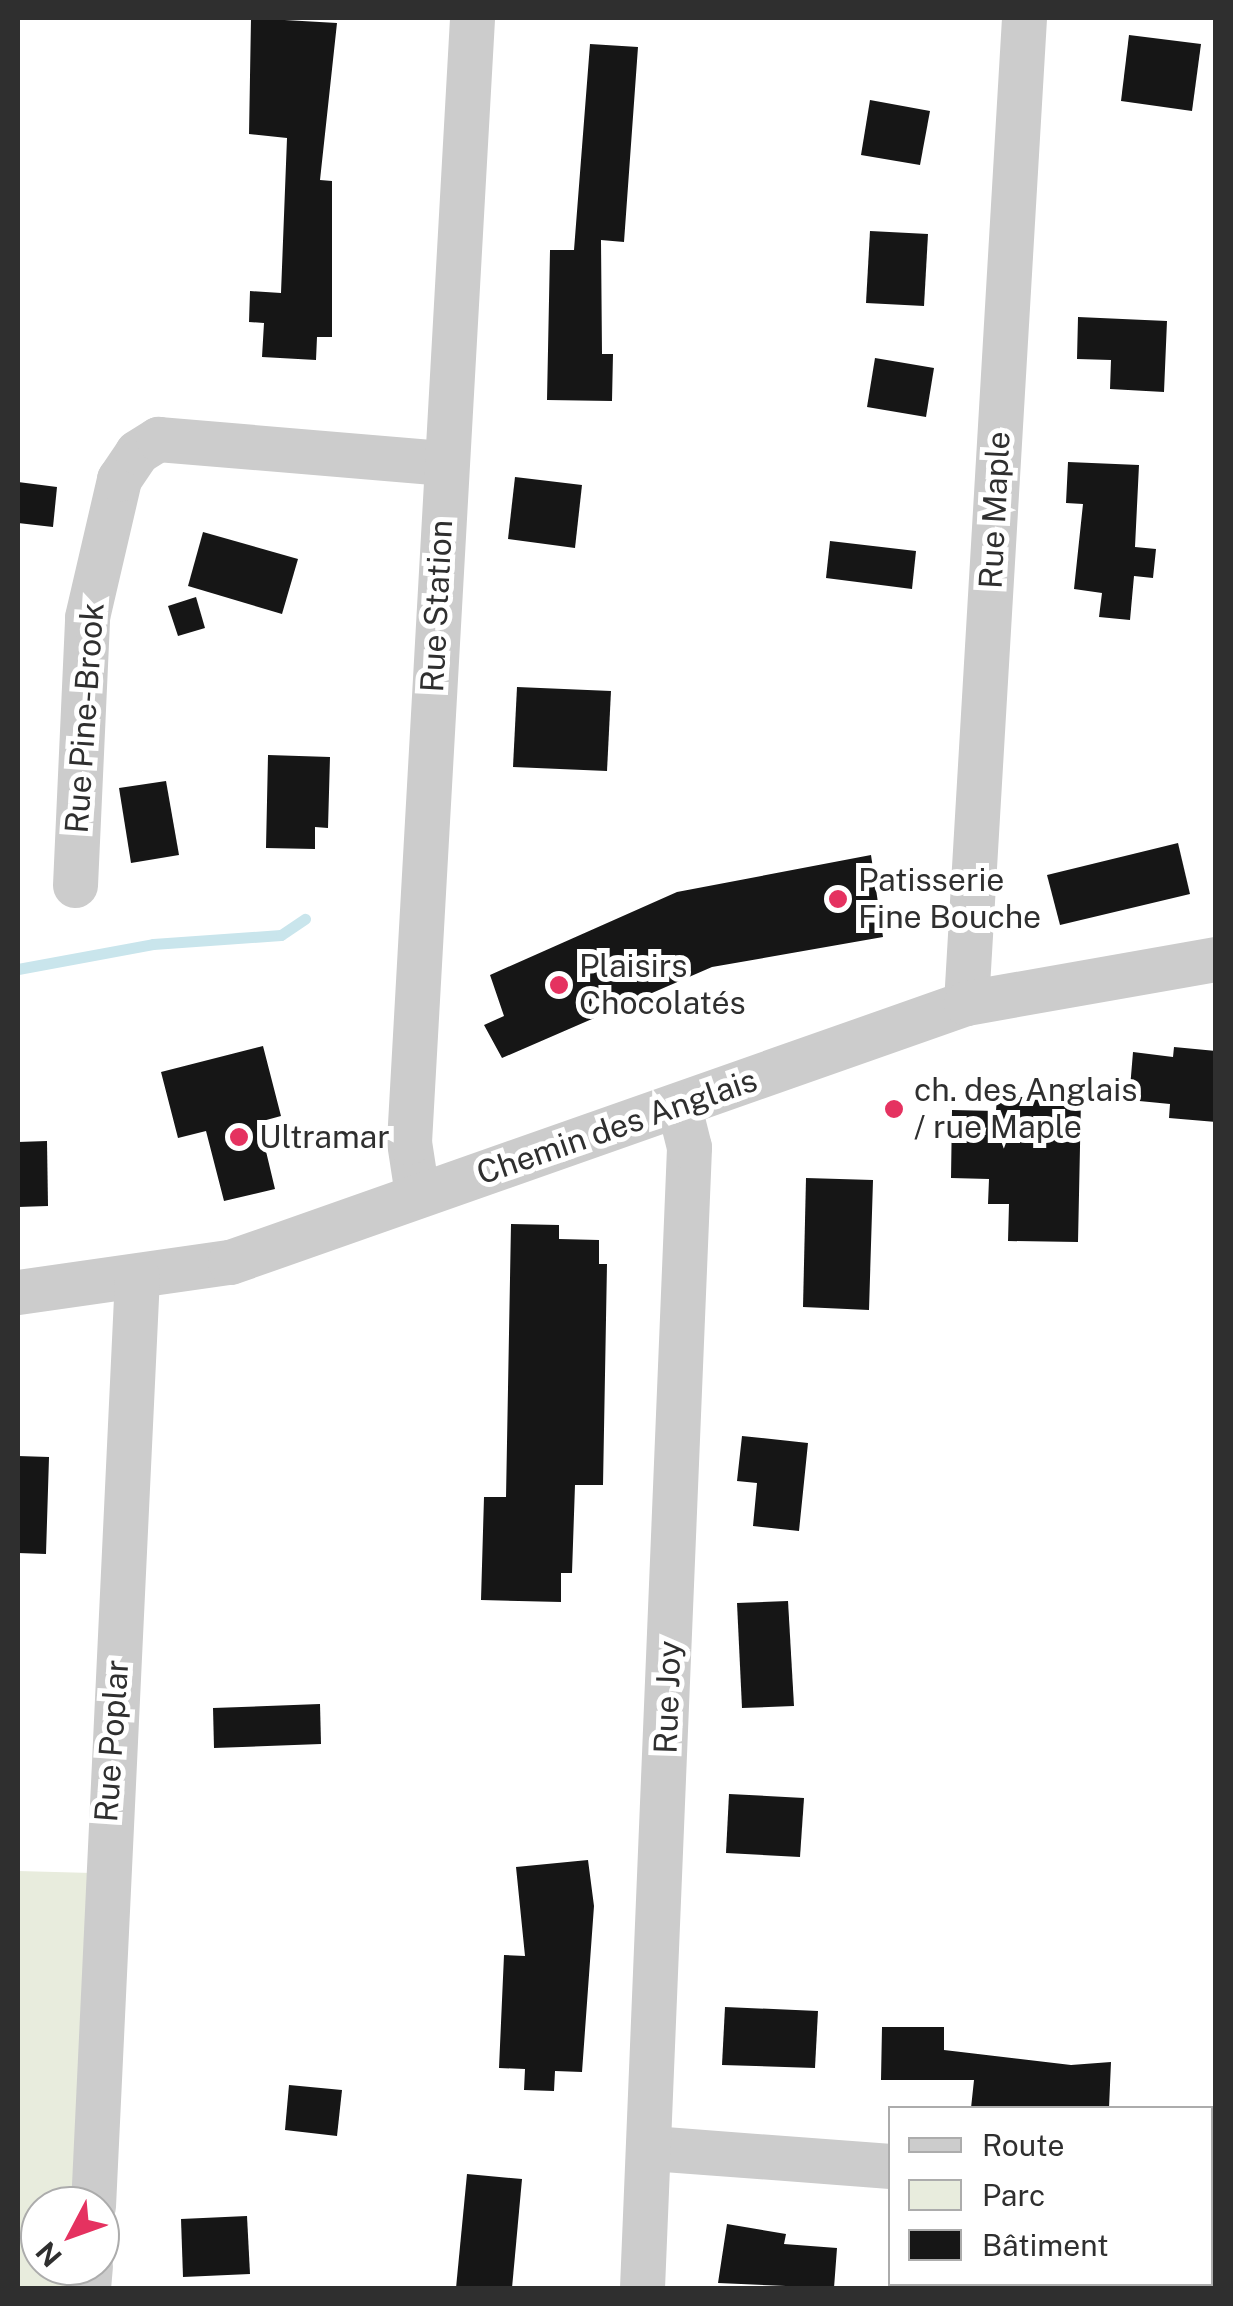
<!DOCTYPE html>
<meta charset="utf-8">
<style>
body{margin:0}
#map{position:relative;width:1233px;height:2306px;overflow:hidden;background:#fff;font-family:"Public Sans",sans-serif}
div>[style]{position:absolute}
.green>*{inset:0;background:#e8ecdd}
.stream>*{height:11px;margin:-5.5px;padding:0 5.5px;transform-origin:5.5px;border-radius:5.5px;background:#c9e5ec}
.building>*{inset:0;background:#161616}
.minor>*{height:45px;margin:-22.5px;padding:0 22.5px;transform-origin:22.5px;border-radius:22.5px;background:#ccc}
.dots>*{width:28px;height:28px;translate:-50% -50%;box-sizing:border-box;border:5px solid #fff;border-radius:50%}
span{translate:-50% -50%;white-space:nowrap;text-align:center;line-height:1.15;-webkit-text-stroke:10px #fff;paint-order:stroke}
.street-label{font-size:32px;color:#2f2f2f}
.poi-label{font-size:32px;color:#2f2f2f}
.left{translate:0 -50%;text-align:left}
.frame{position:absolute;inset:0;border:20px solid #2f2f2f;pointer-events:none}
.legend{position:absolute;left:888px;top:2106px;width:325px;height:180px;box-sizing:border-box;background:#fff;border:2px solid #acacac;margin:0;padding:12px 18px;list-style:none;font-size:30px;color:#2f2f2f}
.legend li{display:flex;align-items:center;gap:20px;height:50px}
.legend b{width:50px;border:2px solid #acacac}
.north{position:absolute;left:20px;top:2186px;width:100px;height:100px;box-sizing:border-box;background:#fff;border:2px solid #acacac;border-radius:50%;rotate:229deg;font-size:28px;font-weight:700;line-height:40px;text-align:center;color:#2f2f2f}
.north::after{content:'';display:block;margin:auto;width:35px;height:45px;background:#e53260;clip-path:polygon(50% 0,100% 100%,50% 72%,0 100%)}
</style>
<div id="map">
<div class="green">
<div style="clip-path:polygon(18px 1871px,92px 1873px,77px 2206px,40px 2206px,40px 2266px,74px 2266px,73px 2288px,18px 2288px)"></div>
</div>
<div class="stream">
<div style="left:18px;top:969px;width:137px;rotate:-10.5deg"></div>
<div style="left:153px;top:944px;width:128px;rotate:-4deg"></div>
<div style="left:281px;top:935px;width:29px;rotate:-34deg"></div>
</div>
<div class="building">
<div style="clip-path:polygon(251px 18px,337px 23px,320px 180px,332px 181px,332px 337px,317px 337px,316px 360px,262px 357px,264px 323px,249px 322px,250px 291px,281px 293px,287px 138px,249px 134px)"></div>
<div style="clip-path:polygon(1129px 35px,1201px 44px,1192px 111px,1121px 101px)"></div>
<div style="clip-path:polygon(590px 44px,638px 47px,624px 242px,601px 240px,602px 354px,613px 354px,612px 401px,547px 400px,550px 250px,574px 250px)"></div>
<div style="clip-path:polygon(870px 100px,930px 111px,920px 165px,861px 155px)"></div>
<div style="clip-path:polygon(870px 231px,928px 234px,924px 306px,866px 303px)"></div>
<div style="clip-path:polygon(1078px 317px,1167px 321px,1164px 392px,1110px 389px,1111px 360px,1077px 359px)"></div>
<div style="clip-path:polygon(875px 358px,934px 368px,926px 417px,867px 407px)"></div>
<div style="clip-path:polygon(1068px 462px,1139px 465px,1135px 547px,1156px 549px,1153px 578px,1134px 576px,1130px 620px,1099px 617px,1102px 593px,1074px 589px,1083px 504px,1066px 503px)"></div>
<div style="clip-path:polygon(515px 477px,582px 485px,575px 548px,508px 539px)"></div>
<div style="clip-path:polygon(18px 482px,57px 487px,53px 527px,18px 523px)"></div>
<div style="clip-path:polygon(203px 532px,298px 559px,282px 614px,188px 586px)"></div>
<div style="clip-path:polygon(830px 541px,916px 551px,912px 589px,826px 578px)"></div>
<div style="clip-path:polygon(196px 597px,205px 628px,178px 636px,168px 606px)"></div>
<div style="clip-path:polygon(517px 687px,611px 691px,607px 771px,513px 767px)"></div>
<div style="clip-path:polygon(268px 755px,330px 757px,328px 828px,315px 827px,315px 849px,266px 848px)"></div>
<div style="clip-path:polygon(166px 781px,179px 855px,131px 863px,119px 788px)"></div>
<div style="clip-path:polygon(1178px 843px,1190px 894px,1060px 925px,1047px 875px)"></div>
<div style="clip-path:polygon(871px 855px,883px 937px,712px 967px,502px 1058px,484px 1025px,504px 1016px,490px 975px,677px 892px)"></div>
<div style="clip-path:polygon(263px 1046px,281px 1116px,259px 1122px,275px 1189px,224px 1201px,206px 1131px,178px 1138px,161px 1072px)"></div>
<div style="clip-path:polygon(1174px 1047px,1216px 1051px,1216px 1122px,1169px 1118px,1170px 1104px,1129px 1100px,1133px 1052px,1173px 1057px)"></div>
<div style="clip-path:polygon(997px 1096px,1081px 1099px,1078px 1242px,1008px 1241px,1009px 1204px,988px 1204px,989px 1179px,951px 1178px,952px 1110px,996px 1111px)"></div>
<div style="clip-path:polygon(47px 1141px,48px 1206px,18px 1207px,18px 1142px)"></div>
<div style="clip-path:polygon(806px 1178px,873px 1180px,869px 1310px,803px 1307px)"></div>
<div style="clip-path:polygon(511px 1224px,559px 1225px,559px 1239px,599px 1240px,599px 1264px,607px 1264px,603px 1485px,575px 1485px,572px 1573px,561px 1573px,561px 1602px,481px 1600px,484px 1497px,506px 1497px)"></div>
<div style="clip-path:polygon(742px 1436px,808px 1443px,799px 1531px,753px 1526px,757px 1483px,737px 1481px)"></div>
<div style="clip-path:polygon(18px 1456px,49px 1457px,46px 1554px,18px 1553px)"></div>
<div style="clip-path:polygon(788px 1601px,794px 1706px,742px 1708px,737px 1603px)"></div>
<div style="clip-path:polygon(320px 1704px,321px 1744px,214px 1748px,213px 1708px)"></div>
<div style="clip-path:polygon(729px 1794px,804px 1798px,800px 1857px,726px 1853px)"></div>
<div style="clip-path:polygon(588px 1860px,594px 1906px,582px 2072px,555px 2071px,554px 2091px,524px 2090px,525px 2069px,499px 2068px,504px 1955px,525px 1956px,516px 1867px)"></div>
<div style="clip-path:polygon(725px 2007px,818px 2011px,815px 2068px,722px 2065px)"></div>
<div style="clip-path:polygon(882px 2027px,944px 2027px,944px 2050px,1071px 2065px,1111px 2062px,1109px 2108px,971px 2108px,974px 2080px,881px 2080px)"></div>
<div style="clip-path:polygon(289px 2085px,342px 2090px,337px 2136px,285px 2130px)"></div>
<div style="clip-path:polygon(467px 2174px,522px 2179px,512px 2288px,456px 2288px)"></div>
<div style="clip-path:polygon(247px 2216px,250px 2274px,183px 2277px,181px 2219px)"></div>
<div style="clip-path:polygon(727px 2224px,786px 2234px,784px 2244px,837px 2248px,834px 2288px,718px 2283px)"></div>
</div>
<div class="minor">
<div style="left:75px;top:885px;width:268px;rotate:-87.4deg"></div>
<div style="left:87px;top:617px;width:142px;rotate:-76.9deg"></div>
<div style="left:119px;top:479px;width:32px;rotate:-56deg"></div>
<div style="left:137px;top:452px;width:25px;rotate:-32deg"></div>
<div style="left:158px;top:439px;width:288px;rotate:4.8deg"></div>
<div style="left:966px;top:1003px;width:987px;rotate:-86.63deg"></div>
<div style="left:417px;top:1194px;width:53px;rotate:-98.7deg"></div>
<div style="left:409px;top:1142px;width:1126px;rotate:-86.79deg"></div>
<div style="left:18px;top:1292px;width:214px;rotate:-8.1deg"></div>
<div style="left:230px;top:1262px;width:780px;rotate:-19.39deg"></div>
<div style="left:966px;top:1003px;width:254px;rotate:-10deg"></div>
<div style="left:651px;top:2148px;width:240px;rotate:4.3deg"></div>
<div style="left:1210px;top:2191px;width:6px;rotate:9deg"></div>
<div style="left:93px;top:2206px;width:931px;rotate:-87.29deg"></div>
<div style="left:88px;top:2288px;width:22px;rotate:-85deg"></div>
<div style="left:642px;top:2288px;width:1142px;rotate:-87.64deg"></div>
<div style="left:689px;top:1147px;width:41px;rotate:-104deg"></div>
</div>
<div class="dots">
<div style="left:838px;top:899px;background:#e53260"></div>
<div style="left:559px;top:985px;background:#e53260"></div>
<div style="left:894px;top:1109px;background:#e53260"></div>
<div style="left:239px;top:1137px;background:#e53260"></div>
</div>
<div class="street-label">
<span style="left:995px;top:510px;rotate:-87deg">Rue Maple</span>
<span style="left:437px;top:606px;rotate:-87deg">Rue Station</span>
<span style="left:85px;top:718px;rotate:-86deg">Rue Pine-Brook</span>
<span style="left:617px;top:1127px;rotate:-19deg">Chemin des Anglais</span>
<span style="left:668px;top:1697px;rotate:-88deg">Rue Joy</span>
<span style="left:112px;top:1741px;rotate:-86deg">Rue Poplar</span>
</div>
<div class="poi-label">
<span class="left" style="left:858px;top:899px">Patisserie<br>Fine Bouche</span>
<span class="left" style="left:579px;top:985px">Plaisirs<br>Chocolatés</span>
<span class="left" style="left:914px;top:1109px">ch. des Anglais<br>/ rue Maple</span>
<span class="left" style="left:259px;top:1137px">Ultramar</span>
</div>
<div class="frame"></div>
<ul class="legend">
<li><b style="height:12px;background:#ccc"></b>Route</li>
<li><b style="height:28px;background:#e8ecdd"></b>Parc</li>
<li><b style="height:28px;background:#161616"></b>Bâtiment</li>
</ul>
<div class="north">N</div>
</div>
